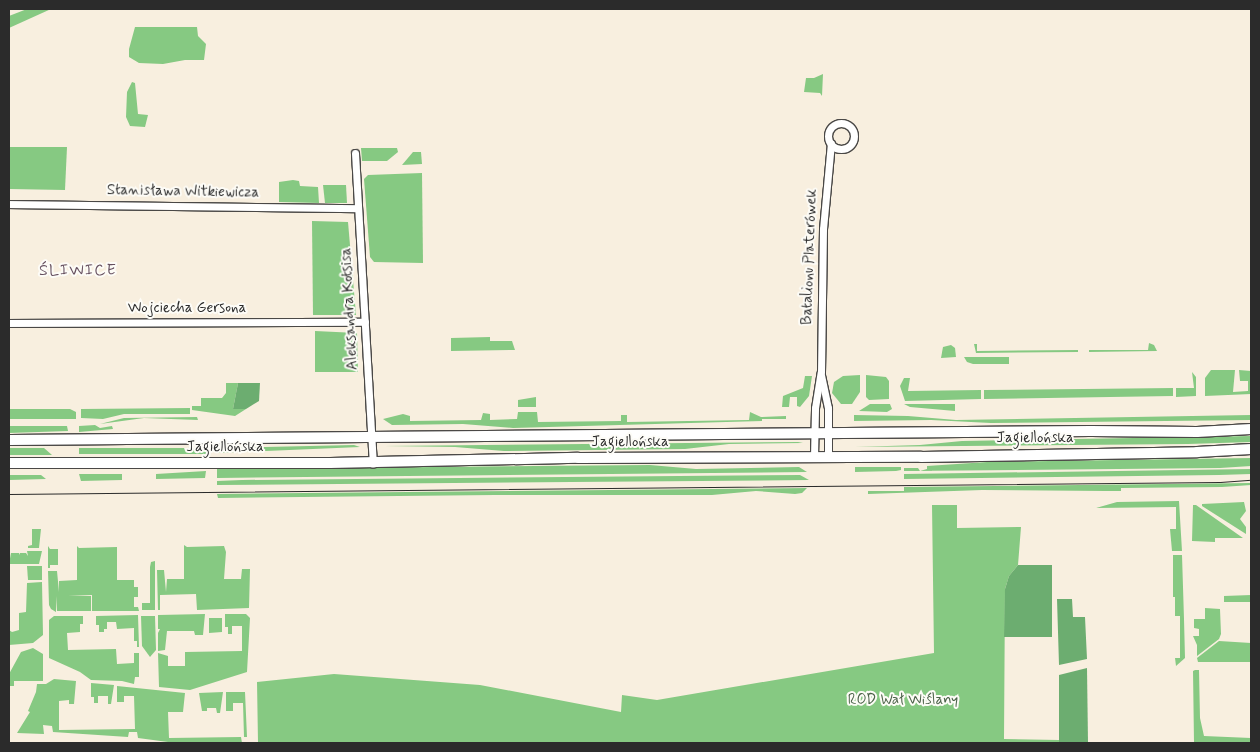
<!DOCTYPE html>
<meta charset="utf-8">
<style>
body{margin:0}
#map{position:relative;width:1260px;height:752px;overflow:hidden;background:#f8efdf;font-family:Mynerve,sans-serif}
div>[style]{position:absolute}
.green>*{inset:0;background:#86c982}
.forest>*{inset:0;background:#6cad70}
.roads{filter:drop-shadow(1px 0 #4a4846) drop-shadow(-1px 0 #4a4846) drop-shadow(0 1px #4a4846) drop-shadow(0 -1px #4a4846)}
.minor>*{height:7px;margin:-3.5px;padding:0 3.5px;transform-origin:3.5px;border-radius:3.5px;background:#fff}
.minor>.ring{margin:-3.5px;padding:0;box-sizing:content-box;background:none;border:7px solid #fff;border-radius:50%}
.secondary>*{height:10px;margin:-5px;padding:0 5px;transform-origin:5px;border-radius:5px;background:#fff}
.tram>*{height:1px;margin:-0.5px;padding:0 0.5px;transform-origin:0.5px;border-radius:0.5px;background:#2b2b2b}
span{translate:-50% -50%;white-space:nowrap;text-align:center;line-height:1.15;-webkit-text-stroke:4px #fdfcf7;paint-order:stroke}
.street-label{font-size:15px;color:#2b2b2b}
.park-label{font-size:15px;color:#4b6249}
.neighbourhood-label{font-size:16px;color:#66505f;letter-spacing:1px}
.frame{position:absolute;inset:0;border:10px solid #2b2b2b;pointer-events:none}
</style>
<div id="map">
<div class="green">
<div style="clip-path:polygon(27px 9px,51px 9px,9px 28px,9px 16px)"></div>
<div style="clip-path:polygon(135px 27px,197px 27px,198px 36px,206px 44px,204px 60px,185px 60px,163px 64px,139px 63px,129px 57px,129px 49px)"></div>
<div style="clip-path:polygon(823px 74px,822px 96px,820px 93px,804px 92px,806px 78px,814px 78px)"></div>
<div style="clip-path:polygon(132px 82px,135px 83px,138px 114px,148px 115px,145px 127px,130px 126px,126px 117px,127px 92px)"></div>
<div style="clip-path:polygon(9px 147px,67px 147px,65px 190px,9px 189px)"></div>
<div style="clip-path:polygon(361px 148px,397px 148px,398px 152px,387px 161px,362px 161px)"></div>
<div style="clip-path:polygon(413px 152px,421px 152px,422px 164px,402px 165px)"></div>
<div style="clip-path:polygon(422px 173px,423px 263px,374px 262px,370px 257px,364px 179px,368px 175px)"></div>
<div style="clip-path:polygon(293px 180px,299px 181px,300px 186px,318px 187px,319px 203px,279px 202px,279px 182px)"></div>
<div style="clip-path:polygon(323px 185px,346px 185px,347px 203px,325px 203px)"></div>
<div style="clip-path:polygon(312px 221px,348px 222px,356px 315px,313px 315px)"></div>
<div style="clip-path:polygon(315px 331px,357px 333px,358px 372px,315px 372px)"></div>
<div style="clip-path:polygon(490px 337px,490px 341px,512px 341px,515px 350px,451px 351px,451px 338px)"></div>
<div style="clip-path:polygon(1149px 343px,1154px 345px,1157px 351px,1089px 352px,1089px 350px,1148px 350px)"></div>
<div style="clip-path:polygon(974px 344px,977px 344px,977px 351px,1078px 350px,1078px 352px,976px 353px)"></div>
<div style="clip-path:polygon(951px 345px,955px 348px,956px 357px,941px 358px,943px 347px)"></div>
<div style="clip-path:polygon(964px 357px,1009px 357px,1009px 364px,973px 364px,967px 362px)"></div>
<div style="clip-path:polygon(1211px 370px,1235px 370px,1233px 392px,1248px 391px,1248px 381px,1240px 381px,1239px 370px,1251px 371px,1251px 394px,1205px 396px,1205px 378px)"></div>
<div style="clip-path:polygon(1192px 372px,1196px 377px,1196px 396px,1176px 397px,1176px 388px,1194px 388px)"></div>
<div style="clip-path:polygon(860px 375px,860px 392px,852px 404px,841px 404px,832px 393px,834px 382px,843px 376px)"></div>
<div style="clip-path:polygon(866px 375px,886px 377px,889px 381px,889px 399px,869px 400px,866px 397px)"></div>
<div style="clip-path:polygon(805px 376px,812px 376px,809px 396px,800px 407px,797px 406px,797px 397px,790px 397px,789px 407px,782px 407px,783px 396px,803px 388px)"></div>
<div style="clip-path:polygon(904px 378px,910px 378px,908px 391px,981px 390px,981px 399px,905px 401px,900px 386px)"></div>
<div style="clip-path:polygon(226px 383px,238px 383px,233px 409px,246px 409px,235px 416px,192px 410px,192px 406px,201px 406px,201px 398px,222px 398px,226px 393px)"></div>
<div style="clip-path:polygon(1173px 388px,1173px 396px,984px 399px,984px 390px)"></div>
<div style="clip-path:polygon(536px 397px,536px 407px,518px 407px,518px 400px)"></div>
<div style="clip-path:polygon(870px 404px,890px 404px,892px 409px,887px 412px,859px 411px)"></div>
<div style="clip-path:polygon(904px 404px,955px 404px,955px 411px,910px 407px)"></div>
<div style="clip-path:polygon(190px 408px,190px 414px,124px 414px,103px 419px,81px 418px,81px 409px)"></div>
<div style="clip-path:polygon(9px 409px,70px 409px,76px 412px,76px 419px,9px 419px)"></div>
<div style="clip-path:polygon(518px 412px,537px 412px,538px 422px,621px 421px,621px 415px,627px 415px,627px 422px,749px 420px,750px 412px,761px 417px,786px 416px,786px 419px,762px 419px,762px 421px,513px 428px,463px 424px,392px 425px,383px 419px,403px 414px,410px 416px,410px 421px,481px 420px,483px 413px,490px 414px,490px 420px,517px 419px)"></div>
<div style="clip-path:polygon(854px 415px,908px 416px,956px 420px,1251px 415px,1251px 420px,991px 423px,931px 420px,854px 421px)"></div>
<div style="clip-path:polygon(197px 417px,198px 420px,144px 418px,100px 424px,124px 418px)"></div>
<div style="clip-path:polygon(95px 425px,100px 428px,112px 426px,113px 429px,79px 432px,79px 426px)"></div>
<div style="clip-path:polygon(9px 426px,67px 426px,68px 431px,9px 433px)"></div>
<div style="clip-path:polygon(1251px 436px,1251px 442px,1188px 444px,855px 447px,920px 445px,962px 441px)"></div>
<div style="clip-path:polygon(798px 442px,803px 443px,729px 444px,685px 449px,504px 451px,455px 447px,384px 446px)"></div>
<div style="clip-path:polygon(354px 445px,360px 447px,216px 453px,216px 448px)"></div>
<div style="clip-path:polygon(9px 448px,44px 448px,52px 455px,9px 455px)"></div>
<div style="clip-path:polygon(79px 448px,206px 448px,206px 454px,79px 454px)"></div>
<div style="clip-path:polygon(1251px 458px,1251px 466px,1220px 468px,904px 471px,904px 468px,918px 468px,920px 471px,927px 469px,927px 466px,987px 462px)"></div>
<div style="clip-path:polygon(650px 465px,696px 469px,799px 467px,807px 472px,217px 478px,217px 469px)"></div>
<div style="clip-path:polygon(855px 467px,901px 467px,901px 470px,896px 471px,855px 472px)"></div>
<div style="clip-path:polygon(1251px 469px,1251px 474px,1219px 475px,904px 479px,904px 474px)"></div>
<div style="clip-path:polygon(206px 471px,205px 478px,156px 479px,156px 474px)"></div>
<div style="clip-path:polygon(79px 474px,122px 474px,122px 480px,81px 481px)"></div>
<div style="clip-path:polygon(9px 475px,41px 475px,46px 479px,9px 480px)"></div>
<div style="clip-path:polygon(800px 475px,809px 480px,217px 485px,217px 481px,242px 480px)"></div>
<div style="clip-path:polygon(1251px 483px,1251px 485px,1222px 487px,1121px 488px,1121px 491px,1106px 491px,982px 490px,868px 494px,868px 491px,904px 491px,904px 487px)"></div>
<div style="clip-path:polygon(807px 488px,802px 493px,795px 494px,756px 491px,712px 495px,495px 495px,218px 498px,217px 494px)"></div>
<div style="clip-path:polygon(1179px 501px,1182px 551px,1172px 551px,1170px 529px,1176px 529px,1176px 507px,1096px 508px,1117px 502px)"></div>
<div style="clip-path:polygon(1244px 502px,1246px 511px,1240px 519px,1246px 527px,1246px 534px,1202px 506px,1202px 504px)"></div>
<div style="clip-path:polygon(932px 505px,957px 505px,957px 528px,1021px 527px,1018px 565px,1009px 576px,1005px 589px,1004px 739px,1059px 740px,1059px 743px,258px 743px,257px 682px,334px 674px,480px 685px,621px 712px,622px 695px,657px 700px,934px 653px)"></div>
<div style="clip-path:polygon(1193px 505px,1196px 505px,1243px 538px,1215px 538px,1215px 542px,1192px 541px)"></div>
<div style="clip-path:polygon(32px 529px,41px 529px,39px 548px,28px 548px,28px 546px,32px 545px)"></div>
<div style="clip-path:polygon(184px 545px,187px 547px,224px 546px,226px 552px,224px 579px,241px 579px,242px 569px,250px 569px,249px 608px,197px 610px,196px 594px,160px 595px,160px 610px,158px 610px,157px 570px,164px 570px,166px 592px,167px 579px,184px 579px)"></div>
<div style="clip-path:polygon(48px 546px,50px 549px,58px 549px,58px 565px,50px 565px,50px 568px,48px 568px)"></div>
<div style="clip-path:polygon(77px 546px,79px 548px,117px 547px,117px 580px,134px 580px,134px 587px,138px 587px,138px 597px,134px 597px,134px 607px,138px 607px,139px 611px,92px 611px,92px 595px,68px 596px,91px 596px,91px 611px,57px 611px,56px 596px,56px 612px,51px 609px,49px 605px,48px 571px,57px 571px,59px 592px,59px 581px,77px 580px)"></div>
<div style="clip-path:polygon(27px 551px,42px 551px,39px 564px,9px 564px,11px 553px,19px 553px,19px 555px,20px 553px,26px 553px,28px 556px)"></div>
<div style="clip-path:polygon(1173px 555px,1182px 555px,1184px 619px,1185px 658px,1176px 666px,1175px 658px,1180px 658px,1180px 616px,1175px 616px,1175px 597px,1173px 597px)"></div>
<div style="clip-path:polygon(155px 561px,155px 610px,142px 610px,142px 603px,150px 603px,150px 567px,151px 562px)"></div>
<div style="clip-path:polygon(27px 566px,42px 566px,42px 580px,28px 580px)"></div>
<div style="clip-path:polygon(42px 582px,43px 635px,33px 643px,9px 645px,9px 630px,12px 632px,19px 630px,19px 613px,26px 612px,27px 583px)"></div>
<div style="clip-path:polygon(1251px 595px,1251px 602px,1224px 602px,1224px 596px)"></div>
<div style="clip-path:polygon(1205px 608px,1220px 609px,1221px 634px,1219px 639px,1197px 656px,1197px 645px,1193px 636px,1199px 636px,1199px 629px,1194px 628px,1194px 619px,1205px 619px)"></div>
<div style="clip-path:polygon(205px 614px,203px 635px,195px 635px,194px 631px,167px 631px,165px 650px,158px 651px,158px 633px,160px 629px,158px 629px,158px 615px)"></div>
<div style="clip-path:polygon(225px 614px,246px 614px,250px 618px,247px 672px,190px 690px,159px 687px,158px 653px,168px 656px,168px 666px,185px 666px,185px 652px,242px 651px,242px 626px,232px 626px,232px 634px,228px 634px,228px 627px,225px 627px)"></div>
<div style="clip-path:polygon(138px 615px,139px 647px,137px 647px,137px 641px,134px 641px,134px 628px,117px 629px,116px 622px,107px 622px,107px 629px,104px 629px,104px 632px,99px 632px,99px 625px,96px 625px,96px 616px)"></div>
<div style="clip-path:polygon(54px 616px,83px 616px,83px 624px,80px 624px,80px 632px,67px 633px,68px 650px,116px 649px,117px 664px,134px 663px,134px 653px,139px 653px,139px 677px,135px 677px,134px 684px,122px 681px,91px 680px,80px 672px,49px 658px,49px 620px)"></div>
<div style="clip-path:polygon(141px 616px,155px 616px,156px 650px,150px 657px,142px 646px)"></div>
<div style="clip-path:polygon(209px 618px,222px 618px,222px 632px,209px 633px)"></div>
<div style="clip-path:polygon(1219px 641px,1251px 643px,1251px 662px,1198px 662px,1197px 658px)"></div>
<div style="clip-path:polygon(33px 648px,43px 654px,43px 681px,14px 681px,14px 686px,9px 686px,9px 674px,21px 652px)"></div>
<div style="clip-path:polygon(1195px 670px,1199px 670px,1200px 718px,1204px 736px,1251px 738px,1251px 743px,1194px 743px,1193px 671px)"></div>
<div style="clip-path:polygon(54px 679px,76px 681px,74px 704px,69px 704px,69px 700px,59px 701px,59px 730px,135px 729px,134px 696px,124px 696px,124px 702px,117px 702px,117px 686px,185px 693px,183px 712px,168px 712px,169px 738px,241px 737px,242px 743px,247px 743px,168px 742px,138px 738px,137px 732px,129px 732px,128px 737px,53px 732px,52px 726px,43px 725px,44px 734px,17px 733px,30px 712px,28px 711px,36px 692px,37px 684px,46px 684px)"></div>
<div style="clip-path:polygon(91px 683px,114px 685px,111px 704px,108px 704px,108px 696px,98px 696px,98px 703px,94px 703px,94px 697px,91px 697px)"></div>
<div style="clip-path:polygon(223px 692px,220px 713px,217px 713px,216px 708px,207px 708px,207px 711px,202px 711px,199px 693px)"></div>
<div style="clip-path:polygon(226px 692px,245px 692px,247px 737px,244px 737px,243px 703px,233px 703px,233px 711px,226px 711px)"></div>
</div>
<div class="forest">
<div style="clip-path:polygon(238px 383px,260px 383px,259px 401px,246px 409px,233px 409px)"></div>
<div style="clip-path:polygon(1018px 565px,1052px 565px,1052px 637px,1004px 637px,1005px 589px,1009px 576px)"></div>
<div style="clip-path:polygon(1057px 599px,1072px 599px,1073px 617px,1085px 617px,1087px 659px,1059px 665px)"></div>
<div style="clip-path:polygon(1087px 668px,1088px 743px,1059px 743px,1059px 675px)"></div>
</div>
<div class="roads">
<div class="minor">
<div class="ring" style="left:828px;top:123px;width:19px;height:19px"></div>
<div style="left:355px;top:153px;width:311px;rotate:86.7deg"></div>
<div style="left:9px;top:204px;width:348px;rotate:0.7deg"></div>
<div style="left:9px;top:323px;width:356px;rotate:-0.2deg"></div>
<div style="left:821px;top:375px;width:34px;rotate:78deg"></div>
<div style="left:828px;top:408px;width:49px;rotate:90deg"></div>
<div style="left:814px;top:457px;width:49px;rotate:-88.8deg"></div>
<div style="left:815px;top:408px;width:36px;rotate:-81deg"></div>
<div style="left:821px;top:372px;width:143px;rotate:-89.2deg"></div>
<div style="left:823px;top:229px;width:86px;rotate:-84.7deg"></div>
</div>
<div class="secondary">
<div style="left:9px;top:440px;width:1082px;rotate:-0.48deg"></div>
<div style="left:1091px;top:431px;width:106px;rotate:0.5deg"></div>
<div style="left:1197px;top:432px;width:54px;rotate:-3.2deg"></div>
<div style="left:9px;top:463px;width:321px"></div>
<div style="left:330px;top:463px;width:248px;rotate:-1.2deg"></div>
<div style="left:578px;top:458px;width:343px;rotate:-0.2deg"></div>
<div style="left:921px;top:457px;width:276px;rotate:-1deg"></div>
<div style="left:1197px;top:452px;width:54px;rotate:-3.2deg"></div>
</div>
</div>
<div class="tram">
<div style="left:9px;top:494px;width:1211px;rotate:-0.57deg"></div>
<div style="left:1220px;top:482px;width:31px;rotate:-4deg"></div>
</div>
<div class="street-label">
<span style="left:183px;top:192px;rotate:1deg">Stanisława Witkiewicza</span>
<span style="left:810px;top:257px;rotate:-88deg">Batalionu Platerówek</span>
<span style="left:187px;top:309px">Wojciecha Gersona</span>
<span style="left:350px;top:309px;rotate:-93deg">Aleksandra Kotsisa</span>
<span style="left:1035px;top:439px">Jagiellońska</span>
<span style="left:630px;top:443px">Jagiellońska</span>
<span style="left:225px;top:448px">Jagiellońska</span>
</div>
<div class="park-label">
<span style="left:903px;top:701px">ROD Wał Wiślany</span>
</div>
<div class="neighbourhood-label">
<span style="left:78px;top:271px">ŚLIWICE</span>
</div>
<div class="frame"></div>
</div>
